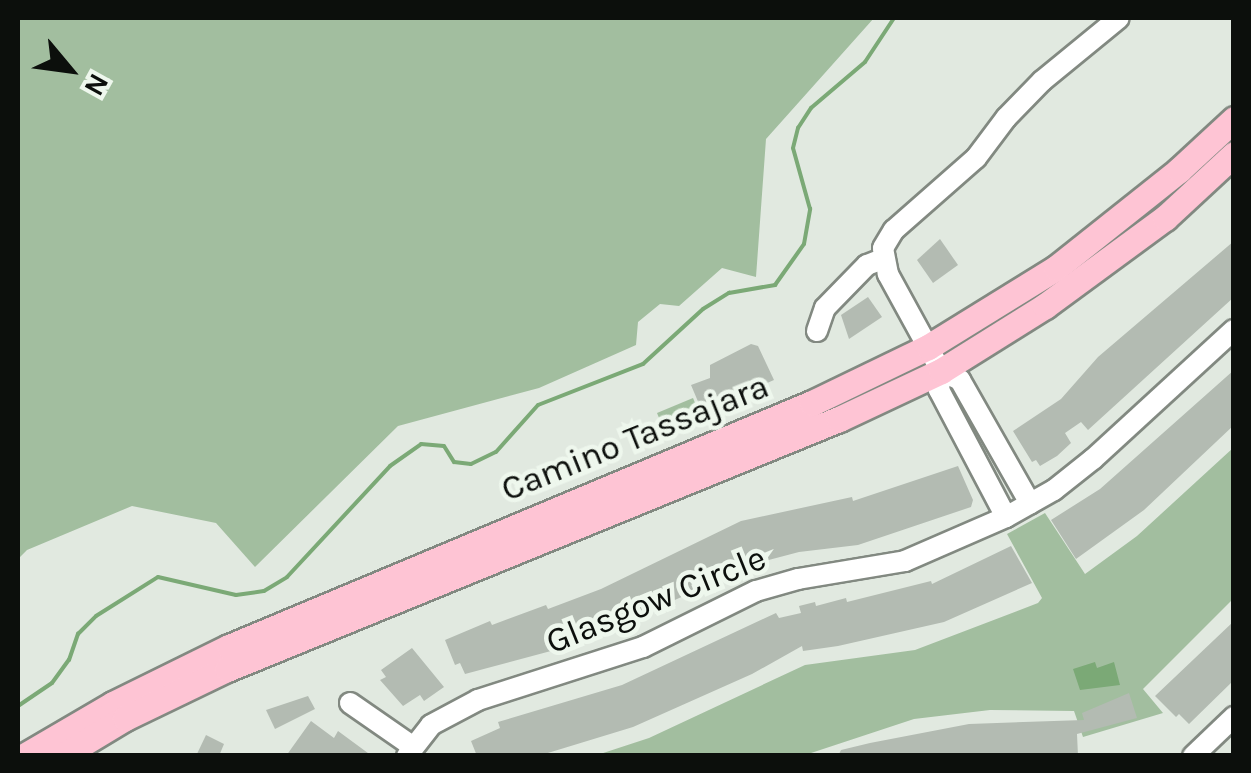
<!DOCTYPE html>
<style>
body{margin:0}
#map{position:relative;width:1251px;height:773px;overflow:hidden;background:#e1e9e0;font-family:Karla,sans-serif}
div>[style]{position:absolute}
.green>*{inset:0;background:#a2be9f}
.water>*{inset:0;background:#7ba976}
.stream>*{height:4px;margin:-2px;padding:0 2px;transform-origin:2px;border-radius:2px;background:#7ba976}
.building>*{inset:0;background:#b3bbb2}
.roads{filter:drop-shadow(2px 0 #828981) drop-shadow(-2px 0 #828981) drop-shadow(0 2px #828981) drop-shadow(0 -2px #828981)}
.minor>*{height:20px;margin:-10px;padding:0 10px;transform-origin:10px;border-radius:10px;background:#fff}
.major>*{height:25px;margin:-12.5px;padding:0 12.5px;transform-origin:12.5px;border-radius:12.5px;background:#fec4d4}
span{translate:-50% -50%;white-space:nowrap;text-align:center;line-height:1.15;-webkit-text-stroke:9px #eef7ed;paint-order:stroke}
.street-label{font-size:35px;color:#0c0f0c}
.frame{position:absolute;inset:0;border:20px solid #0c0f0c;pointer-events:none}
.north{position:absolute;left:20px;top:20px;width:100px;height:100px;-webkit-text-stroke:8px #eef7ed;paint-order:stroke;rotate:119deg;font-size:28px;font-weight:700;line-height:40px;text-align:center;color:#0c0f0c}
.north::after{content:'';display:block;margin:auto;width:35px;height:45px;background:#0c0f0c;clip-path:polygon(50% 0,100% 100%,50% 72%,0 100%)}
</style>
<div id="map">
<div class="green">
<div style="clip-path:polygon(18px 18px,874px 18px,766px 139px,756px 277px,722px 268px,679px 306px,660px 304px,638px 322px,636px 345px,539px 388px,398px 426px,255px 567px,216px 523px,132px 506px,27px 550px,18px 559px)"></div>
<div style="clip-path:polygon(693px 398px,700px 415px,664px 430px,657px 413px)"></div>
<div style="clip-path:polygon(1233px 448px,1233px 599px,1143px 689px,1163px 713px,1083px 737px,1074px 711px,990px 710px,914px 719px,805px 755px,594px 756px,649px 738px,805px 665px,915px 650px,1038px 603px,1042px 598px,1007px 534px,1045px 513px,1085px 574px,1137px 536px)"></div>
</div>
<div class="water">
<div style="clip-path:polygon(1095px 662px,1097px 668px,1114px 662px,1120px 685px,1080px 690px,1073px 669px)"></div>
</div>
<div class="stream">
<div style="left:18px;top:706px;width:41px;rotate:-34.1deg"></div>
<div style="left:52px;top:683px;width:29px;rotate:-54deg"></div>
<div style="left:69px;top:660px;width:28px;rotate:-71deg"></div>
<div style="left:78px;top:634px;width:25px;rotate:-45deg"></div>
<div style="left:96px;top:616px;width:73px;rotate:-32.2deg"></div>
<div style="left:158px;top:577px;width:80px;rotate:13deg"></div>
<div style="left:236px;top:595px;width:28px;rotate:-8deg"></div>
<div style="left:264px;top:591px;width:27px;rotate:-31deg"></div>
<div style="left:287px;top:577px;width:151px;rotate:-47.1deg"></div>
<div style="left:390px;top:466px;width:38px;rotate:-35deg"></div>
<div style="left:421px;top:444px;width:23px;rotate:5deg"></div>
<div style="left:444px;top:446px;width:19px;rotate:58deg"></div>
<div style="left:454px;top:462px;width:17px;rotate:7deg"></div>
<div style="left:471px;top:464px;width:28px;rotate:-26deg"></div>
<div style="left:496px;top:452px;width:63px;rotate:-48.2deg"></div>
<div style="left:538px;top:405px;width:113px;rotate:-21.3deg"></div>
<div style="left:643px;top:364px;width:81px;rotate:-42.5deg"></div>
<div style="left:703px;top:309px;width:31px;rotate:-32deg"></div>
<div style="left:729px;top:293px;width:47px;rotate:-9.9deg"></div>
<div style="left:775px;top:285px;width:50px;rotate:-54.7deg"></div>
<div style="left:804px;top:244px;width:36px;rotate:-80deg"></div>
<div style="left:810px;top:209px;width:63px;rotate:-105.6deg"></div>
<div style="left:793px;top:148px;width:21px;rotate:-76deg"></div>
<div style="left:798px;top:128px;width:24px;rotate:-57deg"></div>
<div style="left:811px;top:108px;width:71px;rotate:-40.4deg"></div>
<div style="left:865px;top:62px;width:53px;rotate:-56.6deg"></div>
</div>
<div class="building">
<div style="clip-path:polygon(940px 239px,958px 265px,933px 283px,917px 260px)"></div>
<div style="clip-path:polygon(1234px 241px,1234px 297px,1088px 430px,1081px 422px,1065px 433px,1071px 443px,1057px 456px,1040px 466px,1036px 460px,1032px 462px,1013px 431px,1061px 399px,1098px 357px)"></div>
<div style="clip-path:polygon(868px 297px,882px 317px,849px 339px,841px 315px)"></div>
<div style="clip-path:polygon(751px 344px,758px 346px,774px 380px,702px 411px,691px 385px,710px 378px,710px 365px)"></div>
<div style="clip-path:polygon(1234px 370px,1234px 425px,1144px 510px,1076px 559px,1051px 520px,1100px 489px)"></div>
<div style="clip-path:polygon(958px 466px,973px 500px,971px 507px,858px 545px,799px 552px,757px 563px,577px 644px,465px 674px,460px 663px,455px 665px,445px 640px,490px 621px,492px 625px,546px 605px,548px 609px,601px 589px,741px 521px,852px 497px,853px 501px)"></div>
<div style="clip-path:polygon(1011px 546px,1032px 583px,944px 622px,838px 646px,803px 651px,802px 646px,752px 674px,633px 727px,538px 756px,477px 756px,471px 741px,500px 728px,498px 722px,622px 685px,776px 613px,779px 618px,801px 613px,799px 606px,815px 602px,816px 606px,846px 598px,847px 602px,931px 581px,932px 584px)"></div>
<div style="clip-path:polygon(1234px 621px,1234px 680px,1189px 724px,1179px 714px,1176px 717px,1155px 696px)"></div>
<div style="clip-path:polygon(412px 648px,444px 687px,424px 701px,420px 695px,403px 706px,380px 680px,386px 677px,381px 670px)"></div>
<div style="clip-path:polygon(1129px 693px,1137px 718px,1077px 734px,1078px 756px,838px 756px,841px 750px,870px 743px,969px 724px,1084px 720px,1082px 713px)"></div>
<div style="clip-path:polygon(308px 696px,315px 709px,275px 729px,266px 710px)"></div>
<div style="clip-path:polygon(311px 721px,334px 738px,338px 731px,372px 756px,286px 756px)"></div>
<div style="clip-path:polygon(206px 735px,224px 744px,219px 756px,196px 756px)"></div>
</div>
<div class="roads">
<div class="minor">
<div style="left:817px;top:331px;width:24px;rotate:-71deg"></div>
<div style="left:825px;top:308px;width:60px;rotate:-45.7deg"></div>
<div style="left:867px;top:265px;width:17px;rotate:-21deg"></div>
<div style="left:941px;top:371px;width:21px;rotate:25deg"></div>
<div style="left:960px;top:380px;width:142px;rotate:60.4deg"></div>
<div style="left:1006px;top:517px;width:144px;rotate:-117.8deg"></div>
<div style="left:939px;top:390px;width:19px;rotate:-84deg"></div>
<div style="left:941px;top:371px;width:111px;rotate:-118.7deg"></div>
<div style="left:888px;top:274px;width:26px;rotate:-101deg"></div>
<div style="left:883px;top:248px;width:21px;rotate:-59deg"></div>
<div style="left:894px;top:230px;width:109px;rotate:-41.3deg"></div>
<div style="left:976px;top:158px;width:50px;rotate:-53.1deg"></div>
<div style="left:1006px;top:118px;width:52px;rotate:-45.8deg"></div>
<div style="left:1042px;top:81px;width:99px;rotate:-39.3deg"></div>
<div style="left:350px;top:703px;width:75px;rotate:34.7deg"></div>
<div style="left:407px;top:756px;width:39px;rotate:-52deg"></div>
<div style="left:431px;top:725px;width:53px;rotate:-28deg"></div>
<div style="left:478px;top:700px;width:173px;rotate:-17.8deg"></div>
<div style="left:643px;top:647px;width:126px;rotate:-26.4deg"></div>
<div style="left:756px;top:591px;width:44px;rotate:-15.9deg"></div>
<div style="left:798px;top:579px;width:109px;rotate:-9.5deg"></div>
<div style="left:905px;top:561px;width:110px;rotate:-23.5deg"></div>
<div style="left:1006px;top:517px;width:55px;rotate:-29.4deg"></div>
<div style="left:1054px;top:490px;width:50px;rotate:-38.5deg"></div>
<div style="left:1093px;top:459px;width:191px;rotate:-42.5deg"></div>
<div style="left:1193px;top:756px;width:57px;rotate:-43.6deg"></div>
</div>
<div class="major">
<div style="left:24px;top:756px;width:103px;rotate:-30.3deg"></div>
<div style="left:113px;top:704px;width:129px;rotate:-26.2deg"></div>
<div style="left:229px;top:647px;width:632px;rotate:-22.71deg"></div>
<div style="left:812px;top:403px;width:129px;rotate:-25.8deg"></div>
<div style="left:928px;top:347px;width:150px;rotate:-31.7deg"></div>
<div style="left:1056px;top:268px;width:157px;rotate:-38.5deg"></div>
<div style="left:1179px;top:170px;width:75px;rotate:-42.8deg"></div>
<div style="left:62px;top:756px;width:74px;rotate:-31.1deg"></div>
<div style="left:125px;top:718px;width:113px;rotate:-25.7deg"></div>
<div style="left:227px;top:669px;width:661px;rotate:-22.22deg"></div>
<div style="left:839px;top:419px;width:113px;rotate:-25.2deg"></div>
<div style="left:941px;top:371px;width:123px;rotate:-32deg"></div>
<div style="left:1045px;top:306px;width:149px;rotate:-36.3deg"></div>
<div style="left:1165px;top:218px;width:94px;rotate:-42.8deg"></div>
</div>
</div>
<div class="street-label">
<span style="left:635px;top:438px;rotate:-22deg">Camino Tassajara</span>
<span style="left:656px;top:600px;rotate:-22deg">Glasgow Circle</span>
</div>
<div class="frame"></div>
<div class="north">N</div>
</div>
